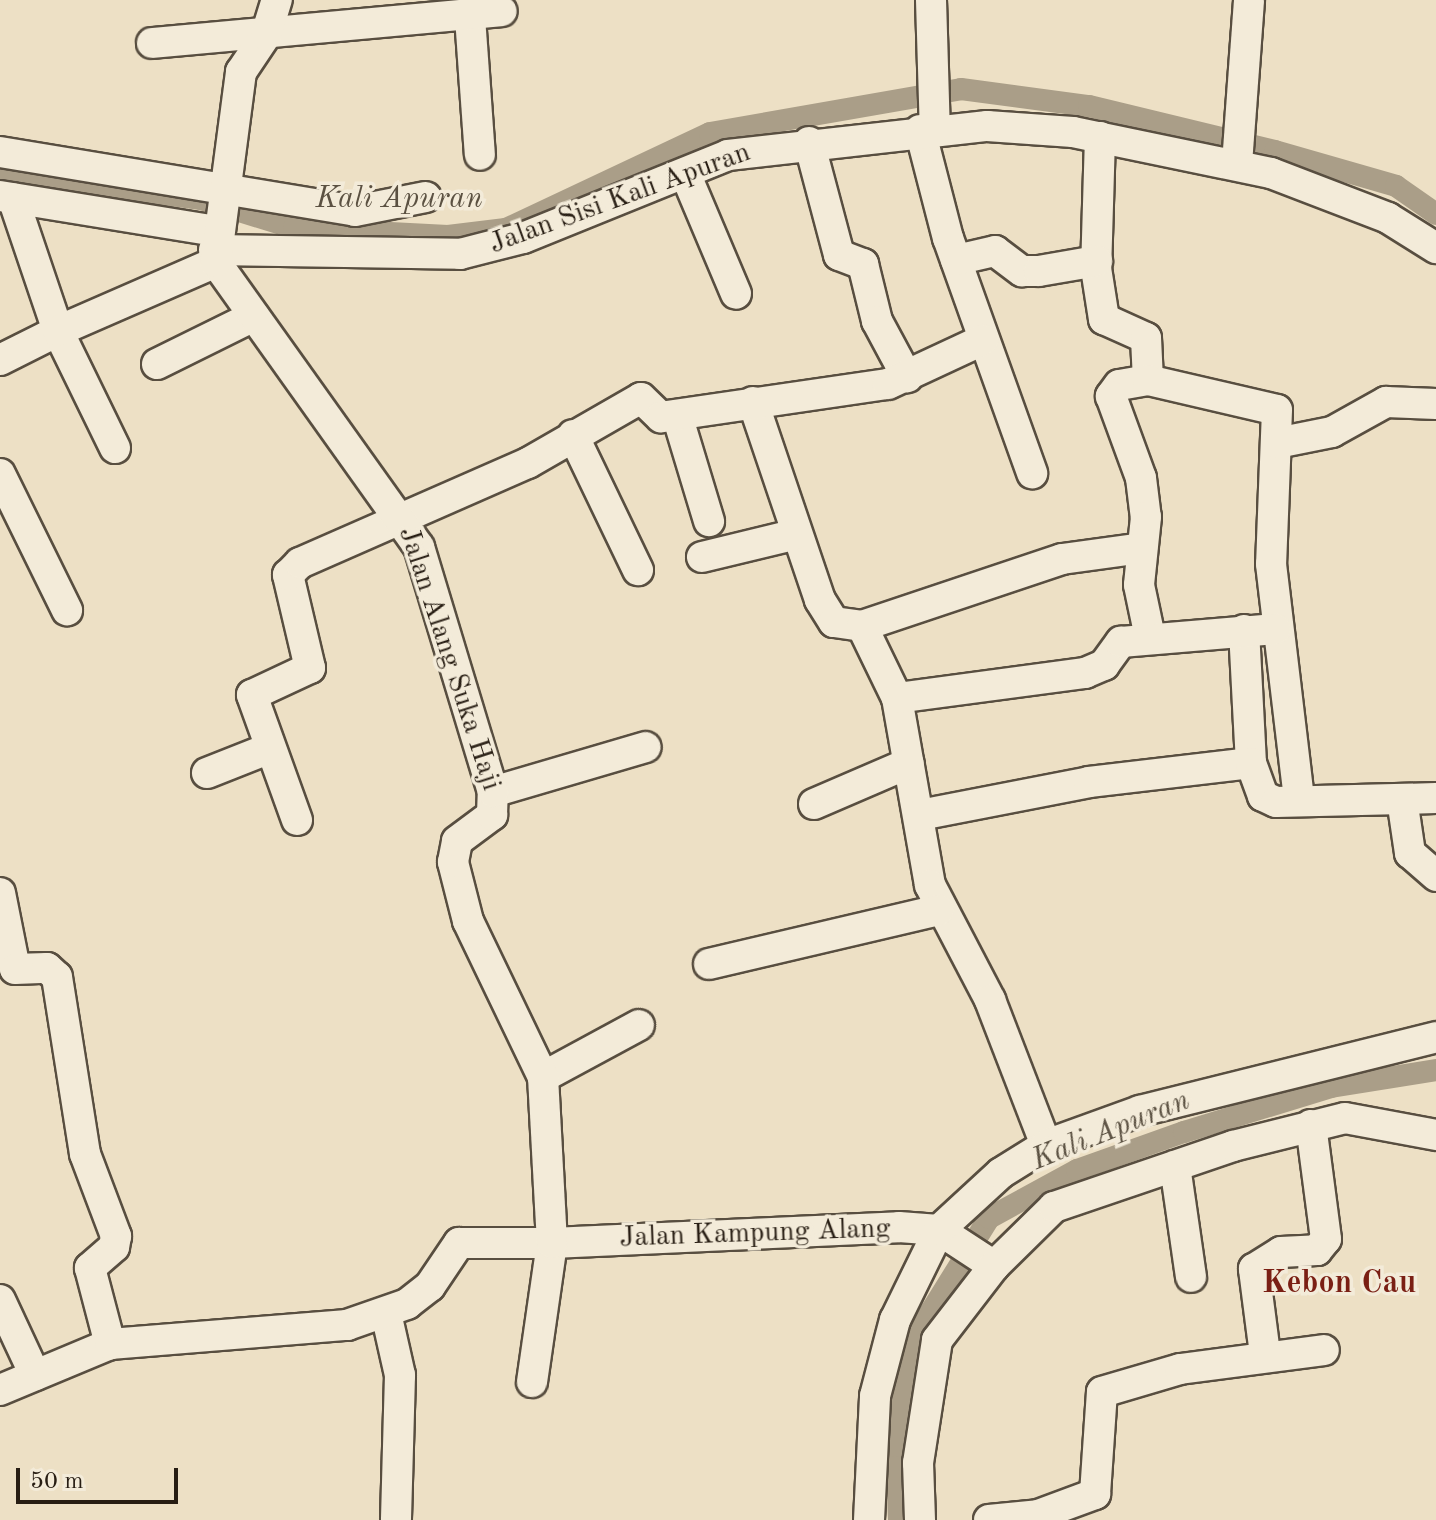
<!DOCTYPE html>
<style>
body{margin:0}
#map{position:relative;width:1436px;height:1520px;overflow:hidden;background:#ede0c5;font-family:"Old Standard TT",serif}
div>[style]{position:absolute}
.canal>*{height:22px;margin:-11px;padding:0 11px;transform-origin:11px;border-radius:11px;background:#aa9e88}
.roads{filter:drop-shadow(2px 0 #584e40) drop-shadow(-2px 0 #584e40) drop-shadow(0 2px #584e40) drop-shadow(0 -2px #584e40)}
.minor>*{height:30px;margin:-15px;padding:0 15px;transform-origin:15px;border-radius:15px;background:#f3ebd9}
span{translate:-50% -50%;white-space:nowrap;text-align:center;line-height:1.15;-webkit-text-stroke:7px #f3ebd9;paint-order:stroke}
.street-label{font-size:28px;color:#271d13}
.water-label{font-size:30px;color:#5b5142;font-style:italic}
.quarter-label{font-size:32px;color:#7a1f14;font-weight:700}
.scale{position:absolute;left:16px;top:1468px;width:162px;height:36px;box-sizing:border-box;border:4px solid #271d13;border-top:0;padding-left:10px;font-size:24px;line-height:28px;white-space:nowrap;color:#271d13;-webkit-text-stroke:6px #f3ebd9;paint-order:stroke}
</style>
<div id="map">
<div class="canal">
<div style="left:0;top:173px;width:203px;rotate:7.4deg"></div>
<div style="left:201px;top:199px;width:97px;rotate:17.3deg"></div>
<div style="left:294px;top:228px;width:154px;rotate:3deg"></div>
<div style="left:448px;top:236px;width:58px;rotate:-6.9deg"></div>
<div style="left:506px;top:229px;width:225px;rotate:-25.2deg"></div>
<div style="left:710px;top:133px;width:255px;rotate:-9.9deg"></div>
<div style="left:961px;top:89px;width:129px;rotate:7.6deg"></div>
<div style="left:1089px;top:106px;width:191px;rotate:13.6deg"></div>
<div style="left:1275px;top:151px;width:126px;rotate:16.1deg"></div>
<div style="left:1396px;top:186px;width:49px;rotate:35deg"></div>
<div style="left:899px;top:1520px;width:74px;rotate:-92.3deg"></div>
<div style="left:896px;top:1446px;width:102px;rotate:-82.1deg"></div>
<div style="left:910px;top:1345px;width:150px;rotate:-58.1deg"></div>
<div style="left:989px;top:1218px;width:100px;rotate:-28.6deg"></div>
<div style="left:1077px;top:1170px;width:114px;rotate:-19.6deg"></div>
<div style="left:1184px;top:1132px;width:154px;rotate:-17deg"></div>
<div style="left:1331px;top:1087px;width:106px;rotate:-9.2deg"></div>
</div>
<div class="roads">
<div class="minor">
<div style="left:931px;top:0;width:131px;rotate:88.3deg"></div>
<div style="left:470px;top:17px;width:138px;rotate:85.9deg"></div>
<div style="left:152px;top:43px;width:351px;rotate:-5.2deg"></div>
<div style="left:920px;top:130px;width:112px;rotate:75.5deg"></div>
<div style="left:948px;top:238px;width:250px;rotate:70.3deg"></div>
<div style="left:1100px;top:137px;width:131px;rotate:91.7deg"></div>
<div style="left:1096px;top:268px;width:52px;rotate:81.1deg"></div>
<div style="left:1104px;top:319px;width:46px;rotate:24.3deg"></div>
<div style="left:1146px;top:338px;width:42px;rotate:87.3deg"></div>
<div style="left:1148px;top:380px;width:132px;rotate:13.1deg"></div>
<div style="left:1277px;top:410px;width:154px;rotate:92.2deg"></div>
<div style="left:1271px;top:564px;width:238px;rotate:83.2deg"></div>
<div style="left:809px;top:142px;width:117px;rotate:75.1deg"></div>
<div style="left:839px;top:255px;width:26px;rotate:21deg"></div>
<div style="left:863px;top:264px;width:59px;rotate:76.2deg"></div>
<div style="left:877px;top:321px;width:64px;rotate:61.8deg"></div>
<div style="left:0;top:152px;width:360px;rotate:9.4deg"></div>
<div style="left:355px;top:211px;width:72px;rotate:-11.2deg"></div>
<div style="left:1237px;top:164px;width:164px;rotate:-85.8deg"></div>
<div style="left:685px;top:173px;width:131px;rotate:67.1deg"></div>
<div style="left:0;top:196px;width:218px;rotate:9.2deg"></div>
<div style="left:214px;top:250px;width:246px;rotate:0.9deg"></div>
<div style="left:460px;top:254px;width:65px;rotate:-14.3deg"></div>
<div style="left:523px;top:238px;width:221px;rotate:-22deg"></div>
<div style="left:728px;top:155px;width:261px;rotate:-6.4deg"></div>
<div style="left:987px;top:126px;width:86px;rotate:4deg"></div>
<div style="left:1073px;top:132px;width:202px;rotate:11.7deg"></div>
<div style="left:1271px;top:173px;width:125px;rotate:21deg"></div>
<div style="left:1388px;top:218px;width:57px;rotate:32deg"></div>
<div style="left:956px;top:260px;width:40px;rotate:-13deg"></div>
<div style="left:995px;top:251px;width:34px;rotate:37deg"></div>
<div style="left:1022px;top:271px;width:17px"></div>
<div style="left:1039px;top:271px;width:59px;rotate:-9.8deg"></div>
<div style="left:0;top:360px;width:65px;rotate:-26.6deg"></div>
<div style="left:58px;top:331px;width:140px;rotate:-108.7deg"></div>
<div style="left:157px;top:364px;width:108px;rotate:-26.3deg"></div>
<div style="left:1148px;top:380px;width:29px;rotate:170deg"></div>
<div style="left:1119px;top:385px;width:14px;rotate:126deg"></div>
<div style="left:1111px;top:396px;width:87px;rotate:69.9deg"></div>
<div style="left:1141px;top:478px;width:39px;rotate:83deg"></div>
<div style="left:1146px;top:517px;width:68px;rotate:95.9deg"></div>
<div style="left:1139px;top:585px;width:53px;rotate:78.1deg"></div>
<div style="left:753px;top:402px;width:209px;rotate:71.3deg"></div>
<div style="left:820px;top:600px;width:26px;rotate:58deg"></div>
<div style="left:834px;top:622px;width:28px;rotate:8deg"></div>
<div style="left:862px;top:626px;width:80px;rotate:64.1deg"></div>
<div style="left:897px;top:698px;width:190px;rotate:80deg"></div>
<div style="left:930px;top:885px;width:130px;rotate:62.4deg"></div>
<div style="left:990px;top:1000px;width:155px;rotate:68.9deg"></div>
<div style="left:677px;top:415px;width:111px;rotate:73.2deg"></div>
<div style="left:573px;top:435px;width:150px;rotate:64.3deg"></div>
<div style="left:1277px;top:443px;width:56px;rotate:-11.3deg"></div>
<div style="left:1332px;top:432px;width:62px;rotate:-29.1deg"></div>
<div style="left:1386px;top:402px;width:50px;rotate:2.3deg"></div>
<div style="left:115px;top:448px;width:130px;rotate:-116deg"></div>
<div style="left:58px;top:331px;width:172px;rotate:-23.6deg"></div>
<div style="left:0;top:474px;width:152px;rotate:63.8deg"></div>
<div style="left:702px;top:557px;width:94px;rotate:-13.6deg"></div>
<div style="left:862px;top:626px;width:211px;rotate:-18.5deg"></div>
<div style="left:1062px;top:559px;width:81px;rotate:-7.8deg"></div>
<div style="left:1244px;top:630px;width:133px;rotate:87deg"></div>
<div style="left:897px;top:698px;width:190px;rotate:-7.6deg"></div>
<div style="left:1085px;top:673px;width:21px;rotate:-23deg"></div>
<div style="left:1104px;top:665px;width:29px;rotate:-54deg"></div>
<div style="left:1121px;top:642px;width:155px;rotate:-4.8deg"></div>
<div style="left:207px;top:773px;width:68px;rotate:-21.6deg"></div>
<div style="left:493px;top:792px;width:159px;rotate:-16.4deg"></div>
<div style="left:1402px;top:799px;width:55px;rotate:81.6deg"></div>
<div style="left:1410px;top:853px;width:35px;rotate:41deg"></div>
<div style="left:814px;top:804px;width:103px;rotate:-23.3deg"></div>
<div style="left:920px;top:815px;width:172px;rotate:-11deg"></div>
<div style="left:1089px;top:782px;width:163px;rotate:-6.7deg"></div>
<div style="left:1251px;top:763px;width:35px;rotate:70deg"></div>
<div style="left:1263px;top:796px;width:14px;rotate:25deg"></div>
<div style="left:1276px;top:802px;width:160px;rotate:-1.4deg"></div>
<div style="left:297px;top:820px;width:133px;rotate:-109.8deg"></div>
<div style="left:252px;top:695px;width:64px;rotate:-25deg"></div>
<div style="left:310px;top:668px;width:96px;rotate:-103.3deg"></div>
<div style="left:288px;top:575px;width:17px;rotate:-45deg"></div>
<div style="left:300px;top:563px;width:249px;rotate:-23.7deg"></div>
<div style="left:528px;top:463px;width:130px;rotate:-29.9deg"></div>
<div style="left:641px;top:398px;width:28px;rotate:44deg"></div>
<div style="left:661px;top:417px;width:229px;rotate:-8.3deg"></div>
<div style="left:888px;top:384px;width:105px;rotate:-24.9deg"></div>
<div style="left:0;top:893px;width:77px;rotate:78.8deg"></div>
<div style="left:15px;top:969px;width:32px;rotate:-2deg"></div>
<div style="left:47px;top:968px;width:13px;rotate:42deg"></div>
<div style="left:57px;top:977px;width:179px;rotate:81deg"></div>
<div style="left:85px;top:1154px;width:88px;rotate:69.3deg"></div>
<div style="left:116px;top:1236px;width:11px;rotate:100deg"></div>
<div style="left:114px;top:1247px;width:32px;rotate:139deg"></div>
<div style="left:90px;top:1268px;width:79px;rotate:75.3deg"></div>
<div style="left:709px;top:964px;width:236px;rotate:-13.2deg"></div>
<div style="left:543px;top:1077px;width:109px;rotate:-28.4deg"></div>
<div style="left:1175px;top:1166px;width:112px;rotate:81.8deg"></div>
<div style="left:0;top:1300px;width:83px;rotate:65deg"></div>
<div style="left:386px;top:1313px;width:64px;rotate:77.3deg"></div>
<div style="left:400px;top:1375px;width:145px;rotate:91.6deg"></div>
<div style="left:1265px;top:1354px;width:86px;rotate:-97.4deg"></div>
<div style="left:1254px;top:1269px;width:32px;rotate:-32deg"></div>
<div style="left:1281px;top:1252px;width:36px;rotate:-3deg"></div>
<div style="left:1317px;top:1250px;width:14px;rotate:-51deg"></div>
<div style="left:1326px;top:1239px;width:115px;rotate:-97.5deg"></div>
<div style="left:532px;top:1382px;width:140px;rotate:-81.8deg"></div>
<div style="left:552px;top:1243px;width:347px;rotate:-2.6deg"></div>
<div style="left:899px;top:1227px;width:40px;rotate:4.3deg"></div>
<div style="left:939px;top:1230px;width:66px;rotate:33.2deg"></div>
<div style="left:0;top:1390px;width:119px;rotate:-22.7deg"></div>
<div style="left:110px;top:1344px;width:238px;rotate:-4.6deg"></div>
<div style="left:347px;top:1325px;width:64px;rotate:-19.3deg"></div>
<div style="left:407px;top:1304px;width:29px;rotate:-38deg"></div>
<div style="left:430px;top:1286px;width:52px;rotate:-56deg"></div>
<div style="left:459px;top:1243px;width:93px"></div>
<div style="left:552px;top:1243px;width:166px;rotate:-93.1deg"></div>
<div style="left:543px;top:1077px;width:173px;rotate:-115.7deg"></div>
<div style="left:468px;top:921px;width:61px;rotate:-104.3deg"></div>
<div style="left:453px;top:862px;width:21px;rotate:-79deg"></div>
<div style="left:457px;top:841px;width:44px;rotate:-36.6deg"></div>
<div style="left:492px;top:815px;width:23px;rotate:-88deg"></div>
<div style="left:493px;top:792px;width:256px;rotate:-106.8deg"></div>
<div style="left:419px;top:547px;width:350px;rotate:-125.5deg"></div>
<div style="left:216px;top:262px;width:192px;rotate:-82.5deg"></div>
<div style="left:241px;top:72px;width:45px;rotate:-56deg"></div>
<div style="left:266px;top:35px;width:37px;rotate:-73deg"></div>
<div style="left:869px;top:1520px;width:124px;rotate:-87.2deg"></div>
<div style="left:875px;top:1396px;width:79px;rotate:-75.3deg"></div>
<div style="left:895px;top:1320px;width:100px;rotate:-63.9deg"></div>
<div style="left:939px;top:1230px;width:84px;rotate:-42.6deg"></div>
<div style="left:1001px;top:1173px;width:53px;rotate:-31.9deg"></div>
<div style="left:1046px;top:1145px;width:100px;rotate:-19.9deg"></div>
<div style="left:1140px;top:1111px;width:305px;rotate:-14deg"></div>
<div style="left:920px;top:1520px;width:57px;rotate:-92deg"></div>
<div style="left:918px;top:1463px;width:124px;rotate:-81.2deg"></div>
<div style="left:937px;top:1340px;width:93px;rotate:-52.4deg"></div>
<div style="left:994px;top:1266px;width:84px;rotate:-44.5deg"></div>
<div style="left:1054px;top:1207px;width:189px;rotate:-18.8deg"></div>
<div style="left:1233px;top:1146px;width:115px;rotate:-14deg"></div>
<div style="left:1345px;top:1118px;width:93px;rotate:10.6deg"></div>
<div style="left:989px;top:1520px;width:49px;rotate:-5.8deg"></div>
<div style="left:1038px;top:1515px;width:61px;rotate:-20.2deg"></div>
<div style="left:1095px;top:1494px;width:102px;rotate:-86.1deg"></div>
<div style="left:1102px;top:1392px;width:81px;rotate:-16.4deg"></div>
<div style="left:1180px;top:1369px;width:145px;rotate:-7.5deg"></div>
</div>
</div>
<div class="street-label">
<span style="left:620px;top:199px;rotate:-20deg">Jalan Sisi Kali Apuran</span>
<span style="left:449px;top:659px;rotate:72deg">Jalan Alang Suka Haji</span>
<span style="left:755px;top:1234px;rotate:-2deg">Jalan Kampung Alang</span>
</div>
<div class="water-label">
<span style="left:399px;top:199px">Kali Apuran</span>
<span style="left:1111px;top:1131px;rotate:-22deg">Kali Apuran</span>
</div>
<div class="quarter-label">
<span style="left:1339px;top:1284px">Kebon Cau</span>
</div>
<div class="scale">50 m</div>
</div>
